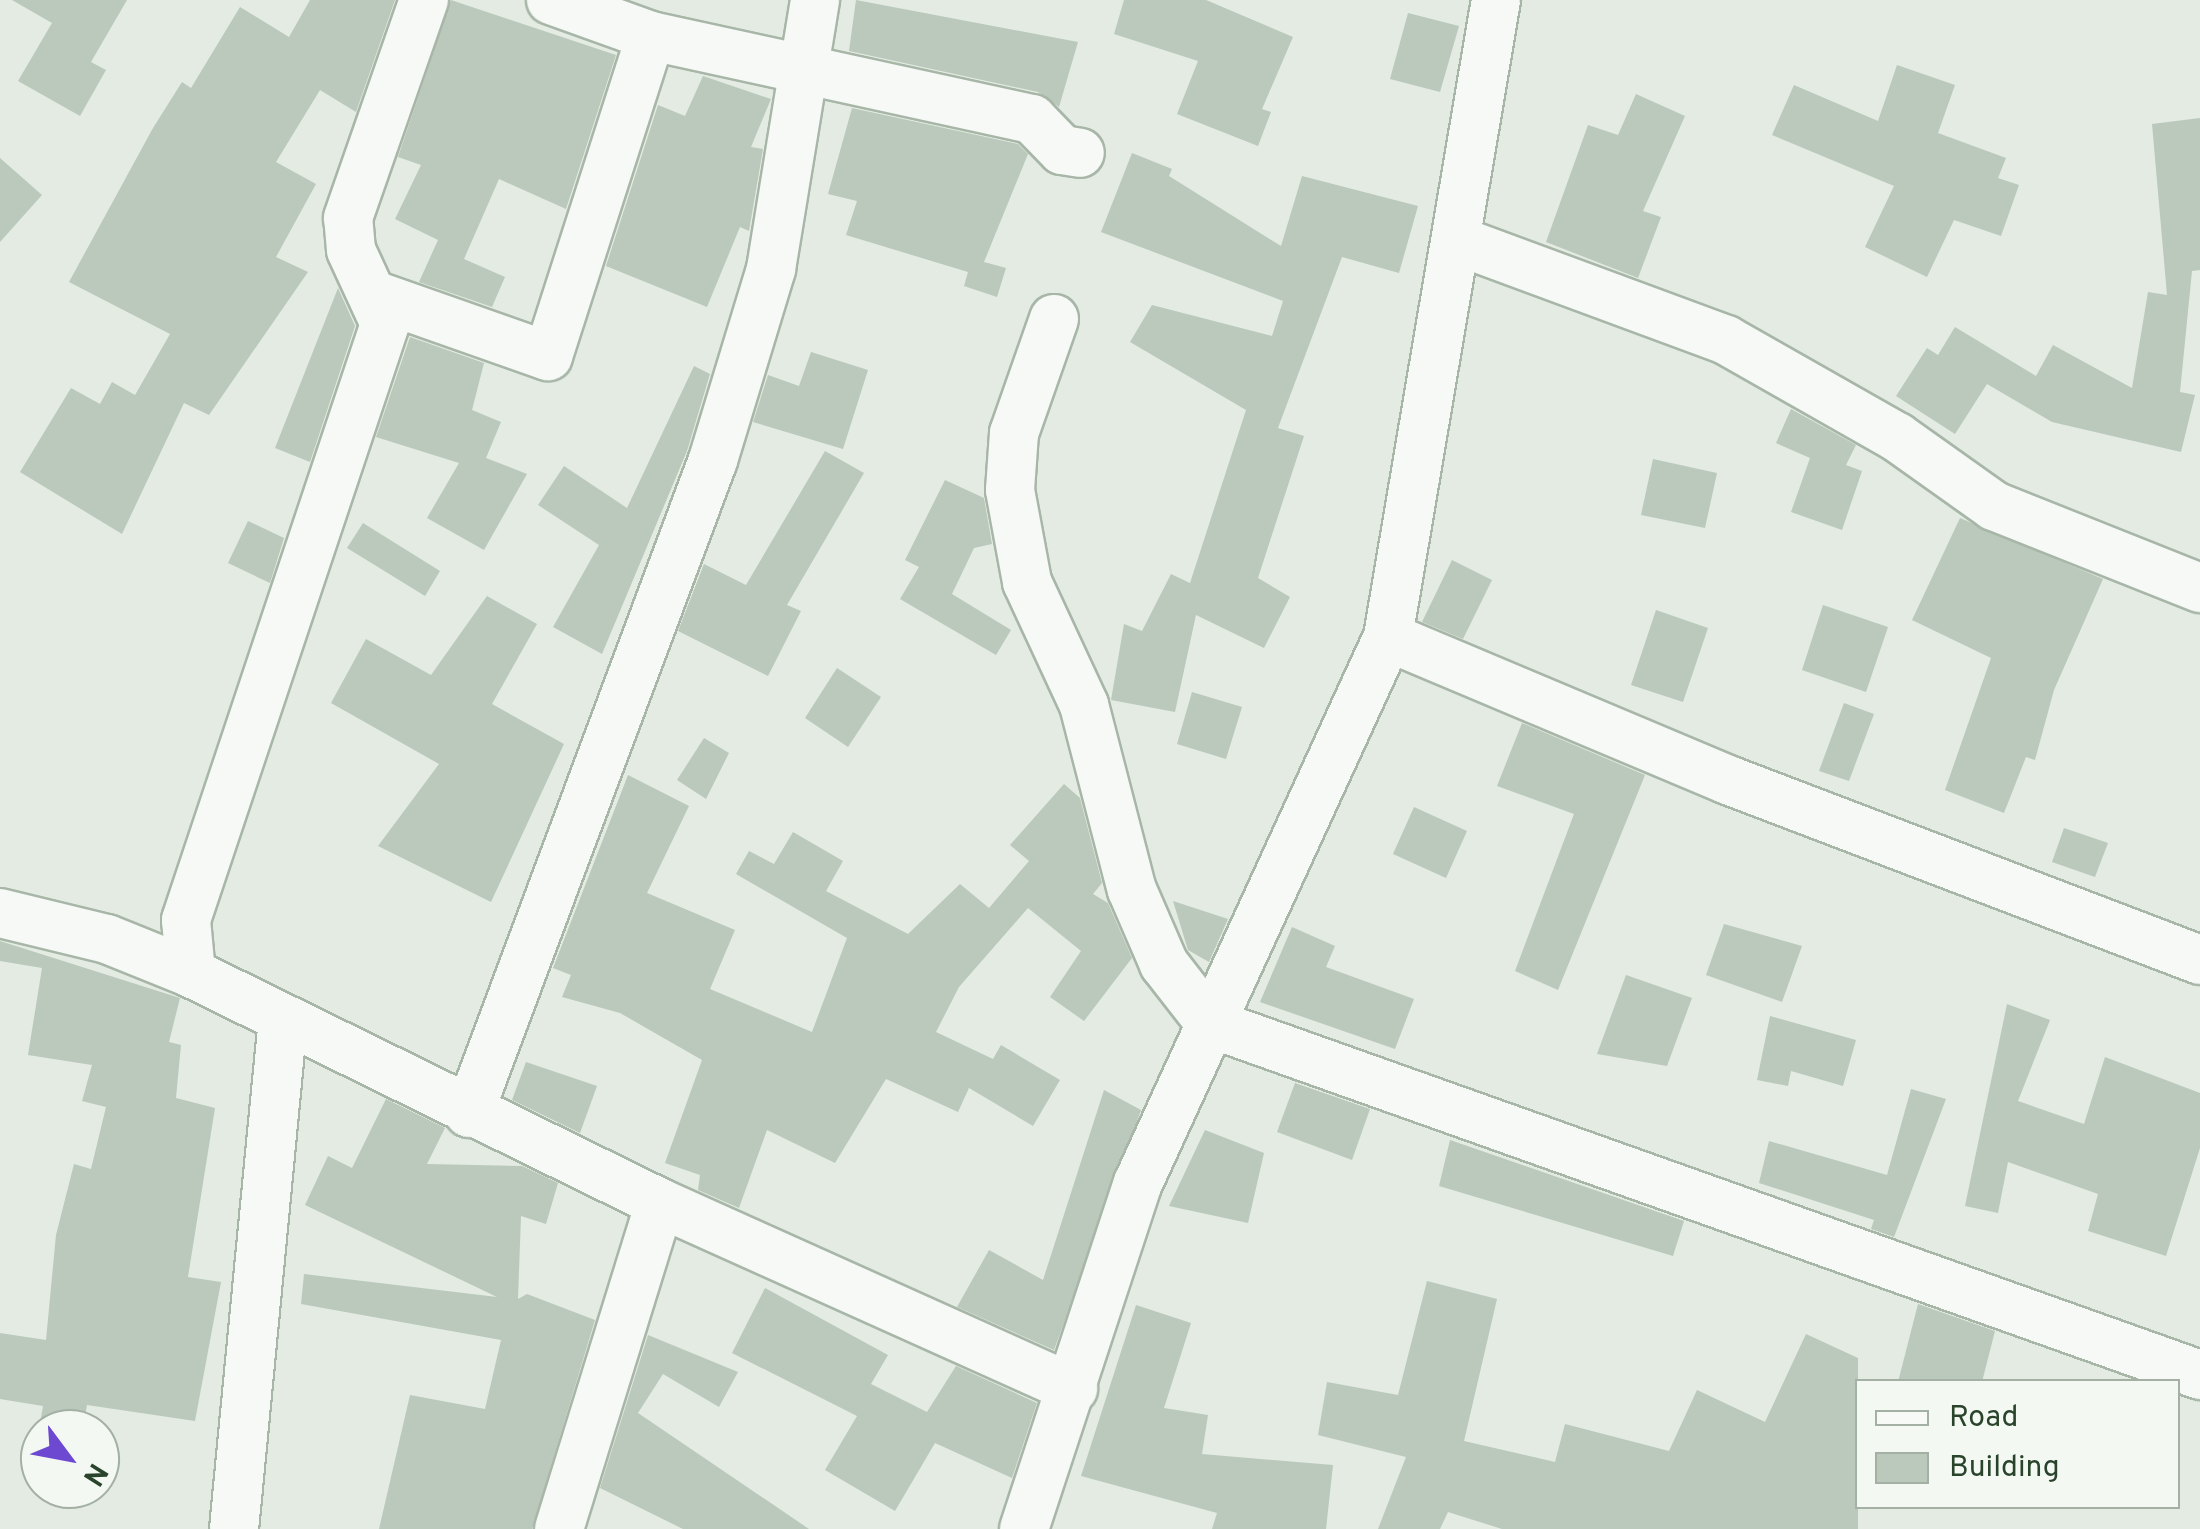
<!DOCTYPE html>
<style>
body{margin:0}
#map{position:relative;width:2200px;height:1529px;overflow:hidden;background:#e3ebe3;font-family:Overpass,sans-serif}
div>[style]{position:absolute}
.building>*{inset:0;background:#bac9bb}
.roads{filter:drop-shadow(2px 0 #a8b6a8) drop-shadow(-2px 0 #a8b6a8) drop-shadow(0 2px #a8b6a8) drop-shadow(0 -2px #a8b6a8)}
.minor>*{height:48px;margin:-24px;padding:0 24px;transform-origin:24px;border-radius:24px;background:#f6f9f6}
span{translate:-50% -50%;white-space:nowrap;text-align:center;line-height:1.15;-webkit-text-stroke:8px #f3f8f3;paint-order:stroke}
.legend{position:absolute;left:1855px;top:1379px;width:325px;height:130px;box-sizing:border-box;background:#f3f8f3;border:2px solid #a3b0a3;margin:0;padding:12px 18px;list-style:none;font-size:30px;color:#2a442c}
.legend li{display:flex;align-items:center;gap:20px;height:50px}
.legend b{width:50px;border:2px solid #a3b0a3}
.north{position:absolute;left:20px;top:1409px;width:100px;height:100px;box-sizing:border-box;background:#f3f8f3;border:2px solid #a3b0a3;border-radius:50%;rotate:122deg;font-size:28px;font-weight:700;line-height:40px;text-align:center;color:#2a442c}
.north::after{content:'';display:block;margin:auto;width:35px;height:45px;background:#6d48d1;clip-path:polygon(50% 0,100% 100%,50% 72%,0 100%)}
</style>
<div id="map">
<div class="building">
<div style="clip-path:polygon(12px 0,127px 0,91px 62px,106px 70px,80px 116px,18px 81px,52px 23px)"></div>
<div style="clip-path:polygon(310px 0,395px 0,356px 112px,320px 90px,276px 162px,316px 184px,276px 257px,308px 272px,209px 415px,184px 403px,122px 534px,20px 472px,71px 388px,100px 404px,112px 382px,135px 395px,170px 334px,69px 282px,153px 128px,182px 82px,191px 88px,240px 7px,289px 37px)"></div>
<div style="clip-path:polygon(451px 0,616px 55px,566px 209px,499px 179px,464px 259px,505px 277px,492px 307px,419px 282px,438px 240px,395px 219px,421px 165px,398px 157px)"></div>
<div style="clip-path:polygon(856px 0,1078px 42px,1059px 107px,1038px 92px,849px 51px)"></div>
<div style="clip-path:polygon(1124px 0,1206px 0,1293px 37px,1262px 109px,1271px 112px,1258px 146px,1177px 114px,1198px 61px,1114px 34px)"></div>
<div style="clip-path:polygon(1408px 13px,1459px 26px,1440px 92px,1390px 79px)"></div>
<div style="clip-path:polygon(1897px 65px,1955px 85px,1938px 133px,2006px 158px,1998px 178px,2019px 185px,2001px 236px,1954px 220px,1927px 277px,1865px 247px,1894px 186px,1772px 135px,1794px 85px,1878px 121px)"></div>
<div style="clip-path:polygon(703px 76px,771px 99px,751px 147px,763px 149px,749px 231px,740px 227px,707px 307px,606px 266px,658px 105px,685px 116px)"></div>
<div style="clip-path:polygon(1636px 94px,1685px 116px,1643px 211px,1661px 217px,1638px 278px,1546px 242px,1588px 125px,1618px 135px)"></div>
<div style="clip-path:polygon(852px 108px,1018px 144px,1028px 154px,984px 262px,1006px 268px,997px 297px,964px 286px,968px 272px,846px 235px,857px 201px,828px 194px)"></div>
<div style="clip-path:polygon(2200px 118px,2200px 270px,2192px 271px,2180px 392px,2195px 395px,2181px 452px,2052px 422px,1987px 384px,1955px 434px,1896px 396px,1927px 348px,1938px 355px,1955px 327px,2036px 376px,2053px 345px,2132px 388px,2148px 292px,2167px 295px,2152px 124px)"></div>
<div style="clip-path:polygon(1132px 153px,1172px 169px,1169px 176px,1281px 246px,1302px 176px,1418px 206px,1399px 273px,1342px 257px,1278px 428px,1304px 436px,1258px 578px,1290px 597px,1264px 648px,1196px 615px,1175px 712px,1111px 700px,1124px 624px,1142px 631px,1171px 574px,1190px 583px,1246px 410px,1130px 342px,1152px 305px,1272px 336px,1283px 301px,1101px 232px)"></div>
<div style="clip-path:polygon(0 158px,42px 195px,0 242px)"></div>
<div style="clip-path:polygon(338px 288px,355px 326px,310px 462px,275px 448px)"></div>
<div style="clip-path:polygon(410px 337px,484px 363px,472px 410px,501px 422px,486px 458px,527px 474px,484px 550px,427px 518px,459px 463px,376px 437px)"></div>
<div style="clip-path:polygon(811px 352px,868px 370px,843px 449px,753px 422px,768px 375px,799px 386px)"></div>
<div style="clip-path:polygon(694px 366px,710px 374px,687px 451px,602px 654px,553px 627px,599px 545px,538px 505px,564px 466px,627px 508px)"></div>
<div style="clip-path:polygon(1791px 409px,1856px 445px,1846px 465px,1862px 471px,1842px 530px,1791px 512px,1810px 458px,1776px 443px)"></div>
<div style="clip-path:polygon(825px 451px,864px 473px,787px 605px,801px 611px,768px 676px,678px 631px,704px 564px,746px 585px)"></div>
<div style="clip-path:polygon(1653px 459px,1717px 473px,1705px 528px,1641px 515px)"></div>
<div style="clip-path:polygon(945px 480px,984px 498px,992px 544px,974px 548px,952px 594px,1011px 630px,996px 655px,900px 599px,919px 567px,905px 560px)"></div>
<div style="clip-path:polygon(1960px 518px,2103px 579px,2054px 690px,2035px 760px,2026px 757px,2004px 813px,1945px 790px,1991px 658px,1912px 620px)"></div>
<div style="clip-path:polygon(248px 521px,284px 538px,270px 583px,228px 563px)"></div>
<div style="clip-path:polygon(363px 523px,440px 571px,425px 596px,347px 548px)"></div>
<div style="clip-path:polygon(1452px 560px,1492px 580px,1463px 639px,1422px 622px)"></div>
<div style="clip-path:polygon(487px 596px,537px 624px,492px 704px,564px 744px,491px 902px,378px 846px,439px 764px,331px 703px,366px 639px,431px 675px)"></div>
<div style="clip-path:polygon(1823px 605px,1888px 627px,1866px 692px,1802px 670px)"></div>
<div style="clip-path:polygon(1656px 610px,1708px 628px,1683px 702px,1631px 685px)"></div>
<div style="clip-path:polygon(837px 668px,881px 697px,848px 747px,805px 718px)"></div>
<div style="clip-path:polygon(1192px 692px,1242px 707px,1226px 759px,1177px 744px)"></div>
<div style="clip-path:polygon(1844px 703px,1874px 714px,1849px 781px,1819px 771px)"></div>
<div style="clip-path:polygon(1522px 723px,1645px 775px,1558px 990px,1515px 971px,1574px 814px,1497px 786px)"></div>
<div style="clip-path:polygon(704px 738px,729px 753px,706px 799px,677px 780px)"></div>
<div style="clip-path:polygon(628px 775px,689px 806px,647px 893px,735px 930px,710px 989px,812px 1032px,847px 938px,736px 874px,749px 851px,774px 864px,793px 832px,843px 861px,826px 891px,908px 934px,960px 884px,989px 908px,1029px 861px,1010px 845px,1064px 784px,1080px 798px,1102px 883px,1093px 894px,1108px 903px,1132px 958px,1084px 1021px,1050px 997px,1081px 951px,1028px 908px,959px 987px,936px 1032px,993px 1059px,1001px 1045px,1060px 1080px,1033px 1126px,969px 1088px,958px 1112px,886px 1079px,835px 1163px,767px 1130px,739px 1208px,698px 1190px,700px 1175px,665px 1163px,702px 1060px,620px 1013px,562px 997px,571px 975px,553px 968px)"></div>
<div style="clip-path:polygon(1414px 807px,1467px 831px,1446px 878px,1393px 854px)"></div>
<div style="clip-path:polygon(2064px 828px,2108px 843px,2095px 877px,2052px 862px)"></div>
<div style="clip-path:polygon(1173px 901px,1228px 919px,1209px 962px,1188px 950px)"></div>
<div style="clip-path:polygon(1724px 924px,1802px 946px,1782px 1002px,1706px 975px)"></div>
<div style="clip-path:polygon(1292px 927px,1335px 946px,1326px 967px,1414px 999px,1395px 1049px,1260px 1002px)"></div>
<div style="clip-path:polygon(0 941px,180px 998px,169px 1042px,181px 1045px,176px 1098px,215px 1108px,188px 1277px,221px 1282px,195px 1421px,87px 1405px,83px 1429px,39px 1429px,43px 1406px,0 1399px,0 1333px,46px 1340px,56px 1235px,74px 1164px,91px 1169px,106px 1107px,82px 1101px,92px 1065px,28px 1055px,42px 968px,0 961px)"></div>
<div style="clip-path:polygon(1626px 975px,1692px 998px,1667px 1066px,1597px 1054px)"></div>
<div style="clip-path:polygon(2007px 1004px,2050px 1020px,2018px 1101px,2084px 1124px,2105px 1057px,2200px 1093px,2200px 1148px,2166px 1256px,2088px 1231px,2098px 1194px,2008px 1162px,1998px 1213px,1965px 1206px)"></div>
<div style="clip-path:polygon(1770px 1016px,1856px 1040px,1843px 1086px,1791px 1071px,1788px 1086px,1757px 1080px)"></div>
<div style="clip-path:polygon(526px 1062px,597px 1086px,580px 1133px,512px 1100px)"></div>
<div style="clip-path:polygon(1295px 1083px,1370px 1109px,1352px 1160px,1277px 1132px)"></div>
<div style="clip-path:polygon(1911px 1089px,1946px 1099px,1894px 1237px,1871px 1229px,1874px 1220px,1759px 1183px,1769px 1141px,1887px 1175px)"></div>
<div style="clip-path:polygon(1104px 1090px,1141px 1110px,1054px 1350px,957px 1307px,989px 1250px,1043px 1280px)"></div>
<div style="clip-path:polygon(386px 1099px,445px 1128px,427px 1164px,522px 1166px,558px 1183px,546px 1224px,521px 1216px,518px 1299px,527px 1294px,595px 1320px,532px 1529px,379px 1529px,410px 1395px,485px 1409px,501px 1340px,301px 1304px,304px 1274px,497px 1297px,305px 1205px,328px 1156px,352px 1168px)"></div>
<div style="clip-path:polygon(1205px 1130px,1264px 1153px,1248px 1223px,1169px 1206px)"></div>
<div style="clip-path:polygon(1450px 1140px,1684px 1221px,1673px 1256px,1439px 1186px)"></div>
<div style="clip-path:polygon(1427px 1281px,1497px 1299px,1464px 1441px,1555px 1462px,1565px 1424px,1669px 1451px,1697px 1390px,1765px 1422px,1806px 1334px,1858px 1358px,1858px 1529px,1502px 1529px,1448px 1512px,1440px 1529px,1378px 1529px,1406px 1457px,1318px 1435px,1327px 1382px,1398px 1395px)"></div>
<div style="clip-path:polygon(765px 1288px,888px 1355px,871px 1384px,927px 1412px,956px 1366px,1037px 1403px,1012px 1478px,935px 1443px,895px 1511px,825px 1470px,857px 1416px,732px 1353px)"></div>
<div style="clip-path:polygon(1918px 1304px,1995px 1331px,1982px 1382px,1898px 1382px)"></div>
<div style="clip-path:polygon(1136px 1305px,1191px 1323px,1164px 1408px,1208px 1415px,1202px 1454px,1333px 1465px,1326px 1529px,1212px 1529px,1217px 1513px,1081px 1476px)"></div>
<div style="clip-path:polygon(648px 1335px,738px 1372px,719px 1407px,663px 1374px,638px 1413px,809px 1529px,683px 1529px,600px 1488px)"></div>
</div>
<div class="roads">
<div class="minor">
<div style="left:551px;top:0;width:106px;rotate:19.8deg"></div>
<div style="left:651px;top:36px;width:390px;rotate:12.3deg"></div>
<div style="left:1032px;top:119px;width:43px;rotate:45.9deg"></div>
<div style="left:1062px;top:150px;width:18px;rotate:9deg"></div>
<div style="left:1456px;top:240px;width:288px;rotate:20.3deg"></div>
<div style="left:1726px;top:340px;width:197px;rotate:29.6deg"></div>
<div style="left:1897px;top:437px;width:119px;rotate:35.4deg"></div>
<div style="left:1994px;top:506px;width:222px;rotate:21.7deg"></div>
<div style="left:380px;top:297px;width:178px;rotate:19.4deg"></div>
<div style="left:548px;top:356px;width:336px;rotate:-72.2deg"></div>
<div style="left:1054px;top:319px;width:121px;rotate:109.3deg"></div>
<div style="left:1014px;top:433px;width:57px;rotate:94deg"></div>
<div style="left:1010px;top:490px;width:94px;rotate:79.5deg"></div>
<div style="left:1027px;top:582px;width:136px;rotate:65.1deg"></div>
<div style="left:1084px;top:705px;width:191px;rotate:75.5deg"></div>
<div style="left:1132px;top:890px;width:81px;rotate:66.6deg"></div>
<div style="left:1164px;top:964px;width:75px;rotate:52.1deg"></div>
<div style="left:1210px;top:1023px;width:1051px;rotate:19.57deg"></div>
<div style="left:1388px;top:637px;width:369px;rotate:22.8deg"></div>
<div style="left:1728px;top:780px;width:505px;rotate:20.87deg"></div>
<div style="left:0;top:913px;width:110px;rotate:13.7deg"></div>
<div style="left:107px;top:939px;width:91px;rotate:22deg"></div>
<div style="left:191px;top:973px;width:522px;rotate:26.12deg"></div>
<div style="left:660px;top:1203px;width:453px;rotate:24.2deg"></div>
<div style="left:191px;top:973px;width:53px;rotate:-95.4deg"></div>
<div style="left:186px;top:920px;width:628px;rotate:-71.54deg"></div>
<div style="left:385px;top:324px;width:81px;rotate:-114.7deg"></div>
<div style="left:351px;top:250px;width:32px;rotate:-95deg"></div>
<div style="left:348px;top:218px;width:231px;rotate:-70.8deg"></div>
<div style="left:469px;top:1113px;width:697px;rotate:-69.51deg"></div>
<div style="left:713px;top:460px;width:200px;rotate:-73.1deg"></div>
<div style="left:771px;top:269px;width:273px;rotate:-80.7deg"></div>
<div style="left:234px;top:1529px;width:512px;rotate:-84.51deg"></div>
<div style="left:559px;top:1529px;width:341px;rotate:-72.8deg"></div>
<div style="left:1024px;top:1529px;width:364px;rotate:-71.8deg"></div>
<div style="left:1138px;top:1183px;width:601px;rotate:-65.4deg"></div>
<div style="left:1388px;top:637px;width:646px;rotate:-80.38deg"></div>
</div>
</div>
<ul class="legend">
<li><b style="height:12px;background:#f6f9f6"></b>Road</li>
<li><b style="height:28px;background:#bac9bb"></b>Building</li>
</ul>
<div class="north">N</div>
</div>
